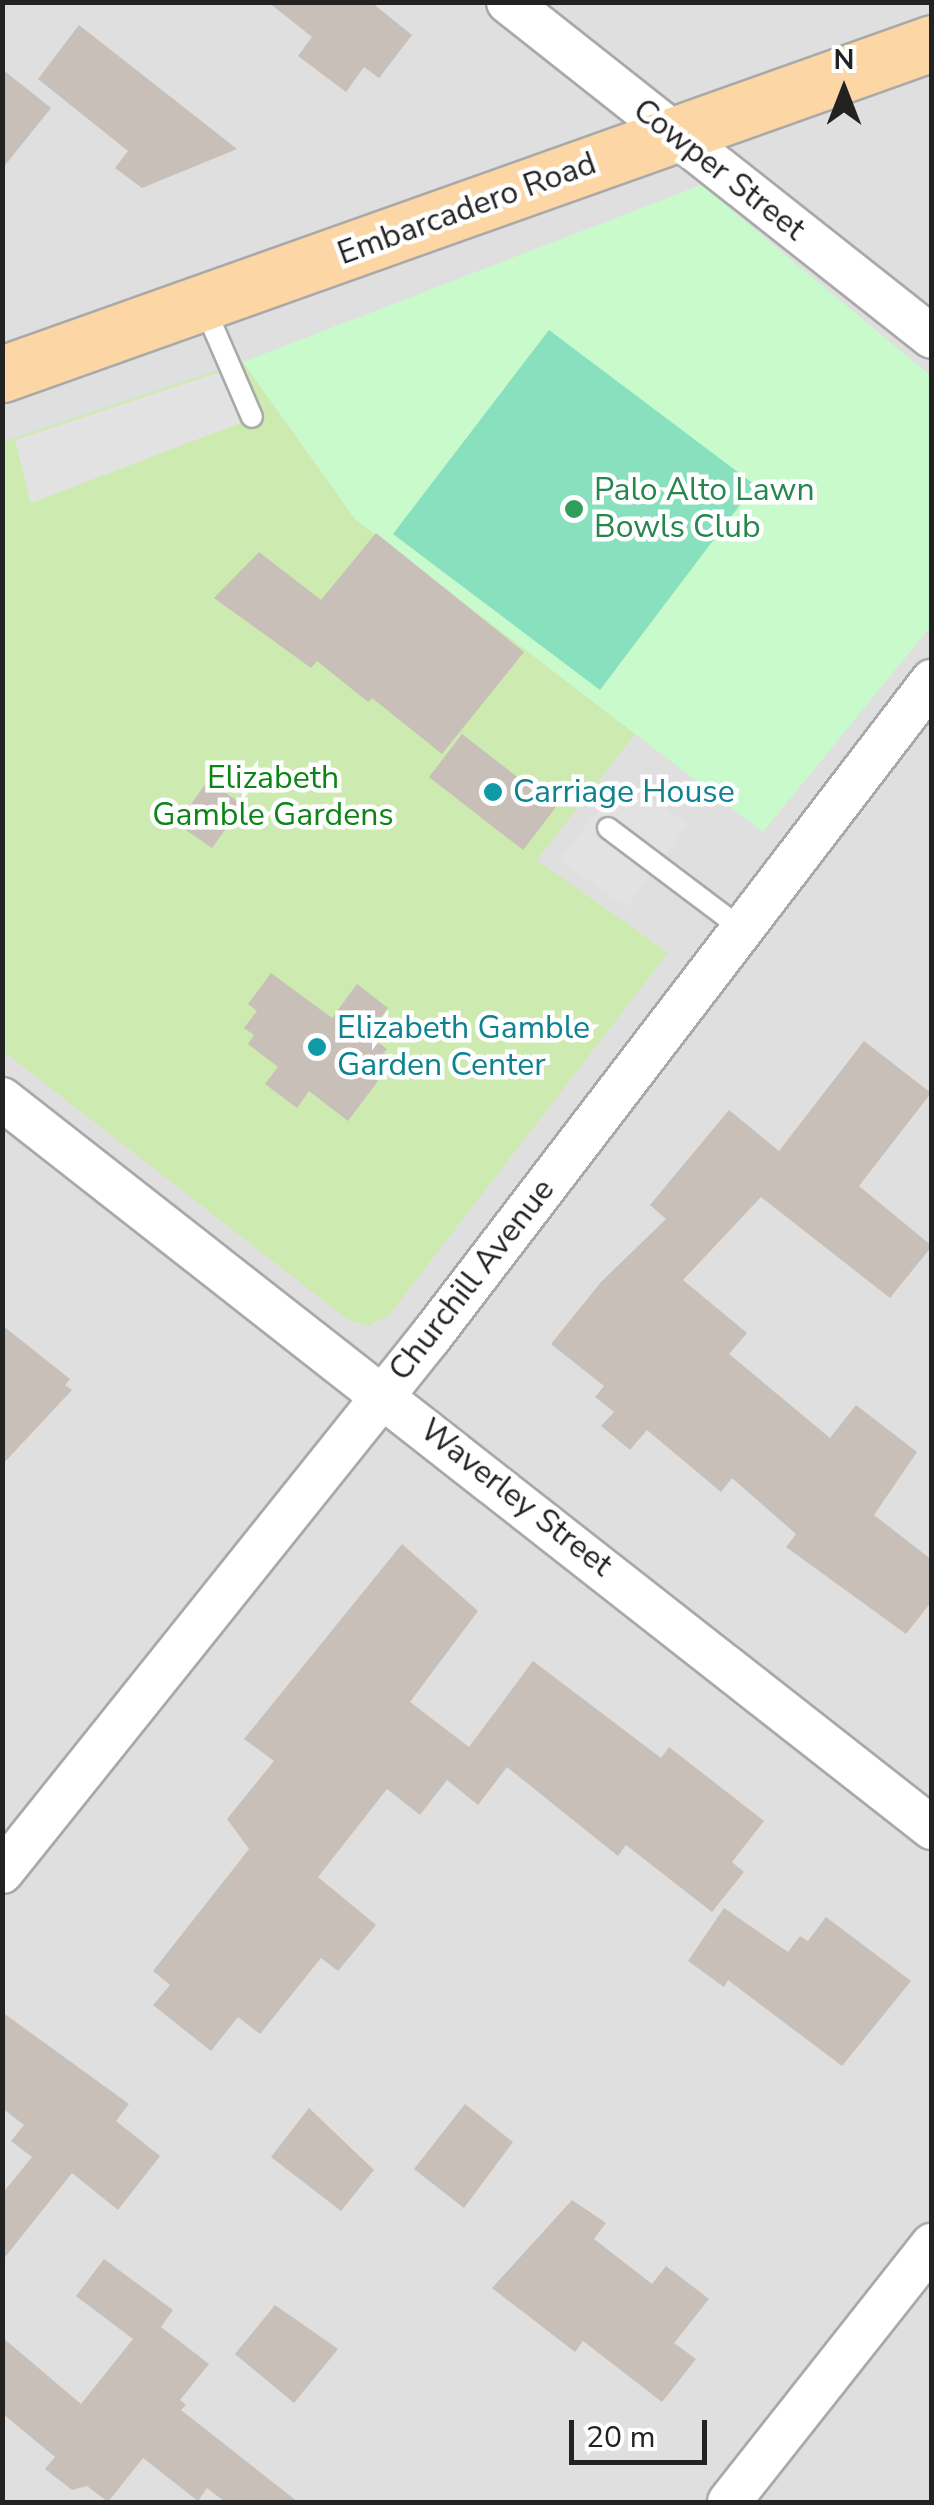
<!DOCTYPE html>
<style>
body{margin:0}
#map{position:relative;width:934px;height:2505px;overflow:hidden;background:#f2efe9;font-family:"Nunito Sans",sans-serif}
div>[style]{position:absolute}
.residential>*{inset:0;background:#e0dfdf}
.grass>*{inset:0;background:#cdebb0}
.park>*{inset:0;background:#c8facc}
.pitch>*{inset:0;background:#88e0be}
.parking>*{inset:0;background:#e2e2e2}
.building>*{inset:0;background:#c7bfb8}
.roads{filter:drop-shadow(2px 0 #a9a9a9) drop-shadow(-2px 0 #a9a9a9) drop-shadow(0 2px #a9a9a9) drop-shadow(0 -2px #a9a9a9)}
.service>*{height:20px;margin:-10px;padding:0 10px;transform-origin:10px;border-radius:10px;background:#fff}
.minor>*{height:42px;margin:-21px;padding:0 21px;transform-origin:21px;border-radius:21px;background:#fff}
.primary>*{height:55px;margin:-27.5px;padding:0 27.5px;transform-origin:27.5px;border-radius:27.5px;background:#fcd6a4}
.dots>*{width:28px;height:28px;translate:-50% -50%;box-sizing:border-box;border:5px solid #fff;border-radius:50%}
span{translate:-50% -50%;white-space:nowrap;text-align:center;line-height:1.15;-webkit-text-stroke:9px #fff;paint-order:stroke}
.street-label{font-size:32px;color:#222}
.leisure-label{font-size:32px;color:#27864d}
.left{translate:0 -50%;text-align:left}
.park-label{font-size:32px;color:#0c8416}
.culture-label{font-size:32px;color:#0d838f}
.frame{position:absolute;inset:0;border:5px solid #222;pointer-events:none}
.north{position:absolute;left:794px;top:40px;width:100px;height:100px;-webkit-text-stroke:8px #fff;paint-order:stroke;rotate:0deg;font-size:28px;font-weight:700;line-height:40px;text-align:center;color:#222}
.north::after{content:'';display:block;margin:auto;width:35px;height:45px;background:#222;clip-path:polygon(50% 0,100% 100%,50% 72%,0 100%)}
.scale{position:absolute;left:569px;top:2420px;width:138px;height:45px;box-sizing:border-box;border:5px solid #222;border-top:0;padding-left:12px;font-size:30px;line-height:35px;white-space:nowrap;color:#222;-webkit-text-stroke:8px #fff;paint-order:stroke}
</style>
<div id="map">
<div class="residential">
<div style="clip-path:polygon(3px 3px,931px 3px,931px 2502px,3px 2502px)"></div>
</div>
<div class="grass">
<div style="clip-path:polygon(243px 362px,355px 519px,635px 734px,537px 860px,668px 953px,389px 1315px,368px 1326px,347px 1319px,3px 1051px,2px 442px)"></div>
</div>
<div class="park">
<div style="clip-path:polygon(701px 185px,931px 376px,931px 626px,763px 832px,355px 519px,243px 362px)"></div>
</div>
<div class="pitch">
<div style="clip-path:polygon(549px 330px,755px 485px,600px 690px,393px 534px)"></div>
</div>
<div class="parking">
<div style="clip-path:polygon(232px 368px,248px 420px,31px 503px,15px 440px)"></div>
<div style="clip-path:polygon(623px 780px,688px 824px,626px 907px,559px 860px)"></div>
</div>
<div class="building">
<div style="clip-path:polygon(268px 2px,371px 2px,412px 35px,379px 78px,364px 67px,346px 92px,298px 56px,312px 37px)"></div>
<div style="clip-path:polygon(79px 25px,237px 149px,142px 188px,115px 168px,128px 151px,38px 79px)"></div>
<div style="clip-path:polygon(2px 69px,51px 108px,2px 169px)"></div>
<div style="clip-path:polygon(376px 533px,524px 652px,442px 754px,372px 698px,368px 702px,317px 661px,311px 668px,214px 598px,259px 552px,321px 600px)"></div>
<div style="clip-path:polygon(462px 734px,556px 807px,523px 850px,429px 777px)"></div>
<div style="clip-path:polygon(208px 780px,243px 805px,212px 848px,177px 824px)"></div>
<div style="clip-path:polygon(271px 973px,332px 1018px,357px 984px,388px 1008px,368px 1035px,387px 1049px,368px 1073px,378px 1081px,348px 1121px,309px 1091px,297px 1108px,265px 1084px,278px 1067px,248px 1044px,254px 1035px,244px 1028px,257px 1011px,248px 1004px)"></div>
<div style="clip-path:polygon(864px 1041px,931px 1093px,859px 1186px,932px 1246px,890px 1298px,761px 1197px,683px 1280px,747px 1333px,729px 1354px,830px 1438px,856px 1405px,917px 1452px,874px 1515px,932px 1560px,932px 1601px,906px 1634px,786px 1547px,796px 1534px,732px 1478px,721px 1492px,647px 1430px,630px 1450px,601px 1426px,614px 1412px,595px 1397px,604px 1386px,551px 1344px,601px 1282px,666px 1219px,650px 1205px,729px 1110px,779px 1151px)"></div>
<div style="clip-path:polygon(2px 1325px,70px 1379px,65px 1385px,72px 1390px,2px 1465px)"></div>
<div style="clip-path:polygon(402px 1544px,478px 1611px,410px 1702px,469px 1747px,533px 1661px,661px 1758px,669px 1747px,764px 1821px,732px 1862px,744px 1872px,712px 1912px,626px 1845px,618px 1856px,507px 1767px,478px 1805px,447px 1780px,420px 1815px,387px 1789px,318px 1877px,376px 1925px,338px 1971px,321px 1958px,260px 2034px,238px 2017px,211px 2051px,153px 2005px,170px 1985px,153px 1971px,249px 1849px,227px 1819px,274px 1761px,244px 1739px)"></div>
<div style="clip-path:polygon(724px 1908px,788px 1952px,800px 1936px,808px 1941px,826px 1917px,911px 1981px,842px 2066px,728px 1980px,724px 1987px,688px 1961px)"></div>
<div style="clip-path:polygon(2px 2012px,129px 2104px,116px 2121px,160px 2156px,118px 2210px,72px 2173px,2px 2261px,2px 2194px,32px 2157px,11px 2141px,24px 2125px,2px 2108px)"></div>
<div style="clip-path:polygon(465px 2104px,513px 2142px,464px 2208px,414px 2169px)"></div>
<div style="clip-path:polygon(309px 2108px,374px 2170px,341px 2211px,271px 2157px)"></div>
<div style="clip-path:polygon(572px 2200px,606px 2223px,594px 2239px,652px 2284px,666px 2266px,709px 2299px,674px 2343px,696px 2359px,662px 2402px,583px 2341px,575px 2352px,492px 2288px)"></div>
<div style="clip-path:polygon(104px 2259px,173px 2310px,161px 2327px,209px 2364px,180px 2400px,186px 2405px,181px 2410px,298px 2502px,225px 2502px,207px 2488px,198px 2501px,143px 2458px,108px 2502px,87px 2486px,72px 2490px,45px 2469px,55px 2457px,2px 2413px,2px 2337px,81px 2404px,133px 2339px,76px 2296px)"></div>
<div style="clip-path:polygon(275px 2305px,338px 2349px,294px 2403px,235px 2354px)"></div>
</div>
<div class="roads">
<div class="service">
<div style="left:203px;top:304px;width:123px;rotate:66.6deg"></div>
<div style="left:608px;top:828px;width:168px;rotate:37deg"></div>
</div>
<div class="minor">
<div style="left:508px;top:2px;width:540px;rotate:38.31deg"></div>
<div style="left:2px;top:1099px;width:1182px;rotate:38.09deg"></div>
<div style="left:2px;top:1872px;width:687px;rotate:-51.33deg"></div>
<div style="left:431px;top:1336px;width:825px;rotate:-52.59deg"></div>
<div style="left:729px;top:2502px;width:328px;rotate:-51.7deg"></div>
</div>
<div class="primary">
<div style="left:2px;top:374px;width:987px;rotate:-19.59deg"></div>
</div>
</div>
<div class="dots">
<div style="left:574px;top:509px;background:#2e9e5b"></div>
<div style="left:493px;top:792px;background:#0f9aa8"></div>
<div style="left:317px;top:1047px;background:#0f9aa8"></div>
</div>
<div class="street-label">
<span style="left:719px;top:170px;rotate:38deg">Cowper Street</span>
<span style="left:467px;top:209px;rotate:-20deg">Embarcadero Road</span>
<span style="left:472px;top:1280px;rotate:-52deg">Churchill Avenue</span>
<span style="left:516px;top:1498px;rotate:38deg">Waverley Street</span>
</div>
<div class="leisure-label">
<span class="left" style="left:594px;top:509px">Palo Alto Lawn<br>Bowls Club</span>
</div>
<div class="park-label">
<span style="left:273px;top:797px">Elizabeth<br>Gamble Gardens</span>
</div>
<div class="culture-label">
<span class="left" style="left:513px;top:792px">Carriage House</span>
<span class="left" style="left:337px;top:1047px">Elizabeth Gamble<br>Garden Center</span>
</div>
<div class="frame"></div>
<div class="north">N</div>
<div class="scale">20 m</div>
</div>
